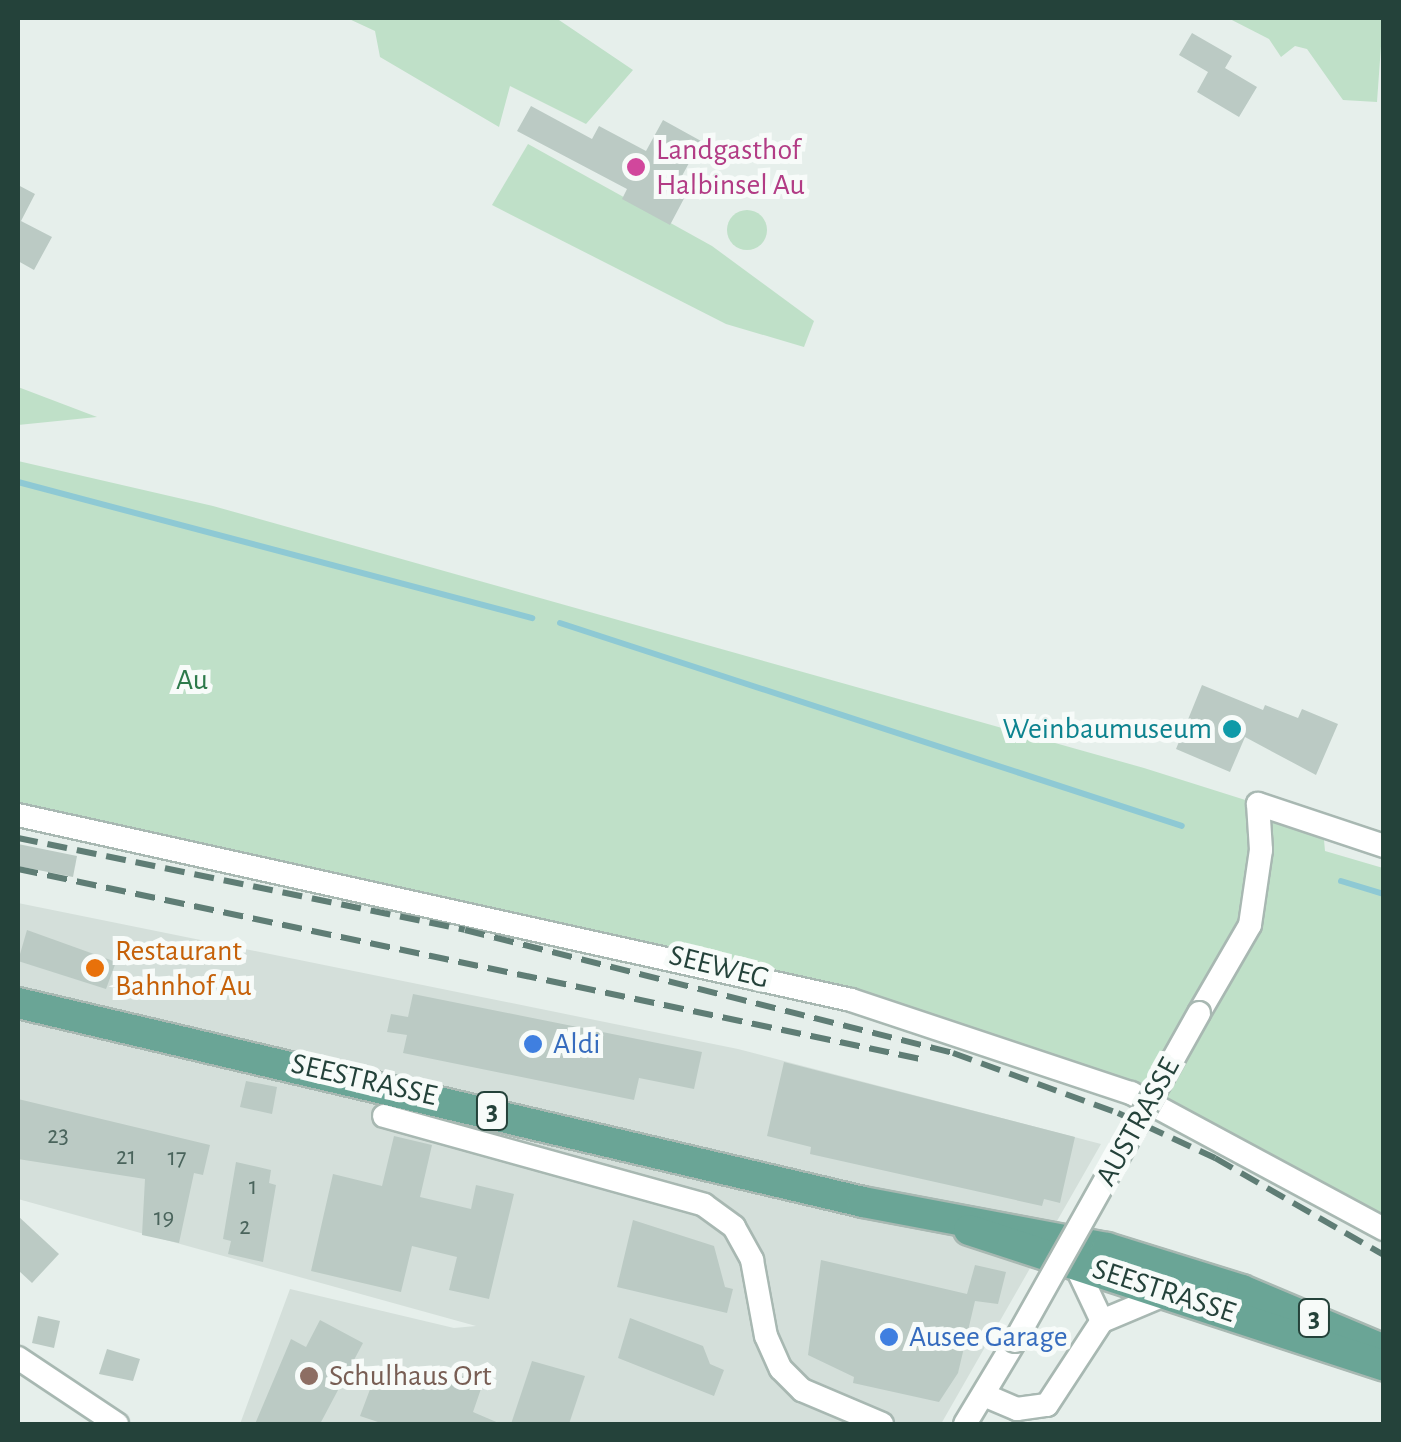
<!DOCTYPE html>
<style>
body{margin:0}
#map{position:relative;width:1401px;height:1442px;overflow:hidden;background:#e6efeb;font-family:"Alegreya Sans",sans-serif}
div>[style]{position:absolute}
.built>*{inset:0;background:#d4dfda}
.green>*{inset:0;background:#bfe0c8}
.round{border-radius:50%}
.stream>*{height:6px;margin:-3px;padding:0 3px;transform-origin:3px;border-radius:3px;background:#8ec9d4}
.building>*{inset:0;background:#bbcac4}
.roads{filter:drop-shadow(2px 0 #a8b8b2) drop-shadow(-2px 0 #a8b8b2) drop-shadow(0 2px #a8b8b2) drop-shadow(0 -2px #a8b8b2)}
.minor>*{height:22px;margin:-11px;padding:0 11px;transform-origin:11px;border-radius:11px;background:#fff}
.major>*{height:30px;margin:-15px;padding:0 15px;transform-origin:15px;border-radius:15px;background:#6aa596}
.rail>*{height:6px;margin-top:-3px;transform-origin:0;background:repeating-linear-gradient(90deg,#5f7d75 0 20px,transparent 0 30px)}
.bridges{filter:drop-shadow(2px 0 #a8b8b2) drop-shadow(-2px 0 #a8b8b2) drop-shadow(0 2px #a8b8b2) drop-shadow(0 -2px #a8b8b2)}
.minor-bridge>*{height:22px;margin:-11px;padding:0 11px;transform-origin:11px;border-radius:11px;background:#fff}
.dots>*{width:28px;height:28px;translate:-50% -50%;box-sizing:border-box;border:5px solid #f7fbf9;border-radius:50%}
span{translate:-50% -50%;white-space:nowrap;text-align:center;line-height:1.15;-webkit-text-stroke:10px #f7fbf9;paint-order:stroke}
.number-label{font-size:25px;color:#4a645c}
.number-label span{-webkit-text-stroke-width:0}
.shield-label span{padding:2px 8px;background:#f7fbf9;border:2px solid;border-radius:8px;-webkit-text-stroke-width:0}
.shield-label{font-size:28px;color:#24423a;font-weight:700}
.hotel-label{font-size:30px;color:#b23c85}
.left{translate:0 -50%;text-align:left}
.park-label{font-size:30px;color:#2d7a4b}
.culture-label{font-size:30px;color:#0d838f}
.right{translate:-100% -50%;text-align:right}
.food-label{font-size:30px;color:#c56008}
.street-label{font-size:30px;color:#24423a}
.shop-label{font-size:30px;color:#366cbe}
.education-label{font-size:30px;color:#785e54}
.frame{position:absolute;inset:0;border:20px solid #24423a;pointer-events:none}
</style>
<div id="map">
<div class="built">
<div style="clip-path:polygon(18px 903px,738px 1049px,1101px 1144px,941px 1424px,240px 1424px,290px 1289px,454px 1328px,476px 1326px,18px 1199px)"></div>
</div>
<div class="green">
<div style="clip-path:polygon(347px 18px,556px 18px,633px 70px,586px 124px,510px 86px,499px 127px,380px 57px,375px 31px)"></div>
<div style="clip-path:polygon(1228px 18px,1383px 18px,1377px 102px,1343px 100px,1307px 49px,1295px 46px,1281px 57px,1269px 39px)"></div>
<div style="clip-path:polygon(528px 144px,712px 246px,814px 321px,804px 347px,726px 324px,492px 205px)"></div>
<div class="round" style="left:727px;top:210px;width:40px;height:40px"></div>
<div style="clip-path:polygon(18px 387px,97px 417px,18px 425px)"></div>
<div style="clip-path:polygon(18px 461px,213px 506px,1144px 768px,1258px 804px,1259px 815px,1324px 840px,1325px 851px,1383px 868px,1383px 1229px,1160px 1107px,851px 1000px,18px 815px)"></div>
</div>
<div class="stream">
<div style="left:18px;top:482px;width:532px;rotate:14.82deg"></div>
<div style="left:560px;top:623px;width:654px;rotate:18.07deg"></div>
<div style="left:1341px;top:881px;width:45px;rotate:16.8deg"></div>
</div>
<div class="building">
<div style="clip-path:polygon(1192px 33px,1232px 56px,1225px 68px,1257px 87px,1239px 117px,1197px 92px,1208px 72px,1179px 55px)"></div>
<div style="clip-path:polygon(531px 106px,592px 139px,599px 126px,646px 151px,663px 120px,701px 141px,677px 185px,688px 191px,670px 225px,622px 199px,627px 189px,517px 131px)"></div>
<div style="clip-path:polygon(18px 185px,35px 194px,21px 221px,52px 237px,34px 270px,18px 261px)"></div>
<div style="clip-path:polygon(1202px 685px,1263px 710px,1265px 705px,1298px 718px,1302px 709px,1338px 724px,1316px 775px,1245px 737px,1230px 772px,1176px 749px)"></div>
<div style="clip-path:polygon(18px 844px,77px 856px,73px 877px,18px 866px)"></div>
<div style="clip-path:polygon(27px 930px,116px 962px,106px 989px,18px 961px)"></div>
<div style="clip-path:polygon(413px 994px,702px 1052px,694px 1089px,639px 1078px,634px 1100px,403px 1053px,407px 1035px,387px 1032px,391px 1014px,408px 1017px)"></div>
<div style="clip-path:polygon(784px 1062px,1075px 1137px,1060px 1203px,1044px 1199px,1042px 1206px,810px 1154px,811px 1147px,767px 1136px)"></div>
<div style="clip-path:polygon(246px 1081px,277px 1087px,272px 1114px,240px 1107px)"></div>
<div style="clip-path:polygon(18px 1099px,210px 1145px,203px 1175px,194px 1173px,179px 1243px,142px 1235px,145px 1179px,18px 1159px)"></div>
<div style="clip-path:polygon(394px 1136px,432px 1145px,420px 1197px,471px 1209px,476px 1185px,514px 1194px,489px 1299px,449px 1290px,457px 1257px,412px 1246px,401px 1292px,311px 1271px,333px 1174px,382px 1186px)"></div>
<div style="clip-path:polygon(236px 1162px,271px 1170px,269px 1183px,276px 1185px,263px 1262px,228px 1254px,231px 1241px,223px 1239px)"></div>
<div style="clip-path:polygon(18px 1216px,59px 1254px,32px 1283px,18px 1270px)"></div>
<div style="clip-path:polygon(633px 1220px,714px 1246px,725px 1287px,733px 1289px,727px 1313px,617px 1287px)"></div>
<div style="clip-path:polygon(821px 1260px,967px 1294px,975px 1265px,1006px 1272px,998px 1304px,975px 1301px,958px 1373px,939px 1402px,853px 1383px,854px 1377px,808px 1355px)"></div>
<div style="clip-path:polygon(38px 1316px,60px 1321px,54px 1348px,32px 1343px)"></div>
<div style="clip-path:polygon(630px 1318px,703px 1346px,710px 1364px,724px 1370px,714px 1396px,618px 1358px)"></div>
<div style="clip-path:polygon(320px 1320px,363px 1343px,320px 1424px,255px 1424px,291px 1339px,306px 1347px)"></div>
<div style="clip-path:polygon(107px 1349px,140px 1359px,133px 1381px,99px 1374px)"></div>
<div style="clip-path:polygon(532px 1361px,585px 1376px,569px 1424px,511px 1424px)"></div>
<div style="clip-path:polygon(432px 1366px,483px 1383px,473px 1412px,501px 1424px,384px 1424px,360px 1416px,378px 1368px,425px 1386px)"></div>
</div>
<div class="roads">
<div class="minor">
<div style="left:18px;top:815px;width:853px;rotate:12.52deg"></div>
<div style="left:851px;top:1000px;width:295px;rotate:18.4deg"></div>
<div style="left:1131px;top:1093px;width:287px;rotate:28.3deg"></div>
<div style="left:1199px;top:1013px;width:102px;rotate:-59.9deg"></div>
<div style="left:1250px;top:925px;width:76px;rotate:-81.7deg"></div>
<div style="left:1261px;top:850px;width:46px;rotate:-93.7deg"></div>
<div style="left:1258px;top:804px;width:133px;rotate:18.4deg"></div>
<div style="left:384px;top:1116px;width:332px;rotate:15.5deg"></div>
<div style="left:704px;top:1205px;width:37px;rotate:36deg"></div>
<div style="left:734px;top:1227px;width:38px;rotate:61deg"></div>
<div style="left:752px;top:1260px;width:77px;rotate:79.6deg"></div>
<div style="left:766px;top:1336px;width:36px;rotate:66deg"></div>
<div style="left:781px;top:1369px;width:30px;rotate:45deg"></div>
<div style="left:802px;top:1390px;width:87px;rotate:23deg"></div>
<div style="left:1075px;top:1264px;width:63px;rotate:64.7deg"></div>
<div style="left:18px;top:1358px;width:119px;rotate:33.7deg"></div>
<div style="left:984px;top:1395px;width:36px;rotate:23deg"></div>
<div style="left:1017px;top:1409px;width:30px;rotate:-8deg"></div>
<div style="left:1047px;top:1405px;width:100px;rotate:-56.8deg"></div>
<div style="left:1102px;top:1321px;width:67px;rotate:-22.8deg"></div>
<div style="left:965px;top:1424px;width:97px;rotate:-58.9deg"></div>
</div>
<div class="major">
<div style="left:18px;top:1003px;width:868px;rotate:13.25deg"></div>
<div style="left:863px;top:1202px;width:248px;rotate:10.7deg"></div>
<div style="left:1107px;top:1248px;width:141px;rotate:17.3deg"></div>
<div style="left:1242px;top:1290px;width:154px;rotate:22.9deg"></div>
<div style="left:969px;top:1230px;width:437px;rotate:18.1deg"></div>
</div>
</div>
<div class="rail">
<div style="left:18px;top:838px;width:456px;rotate:11.6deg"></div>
<div style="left:465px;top:930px;width:503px;rotate:14.15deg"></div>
<div style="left:953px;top:1053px;width:176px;rotate:20deg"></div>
<div style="left:1118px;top:1113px;width:107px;rotate:24.9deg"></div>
<div style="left:1215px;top:1158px;width:195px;rotate:29.9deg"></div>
<div style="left:18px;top:869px;width:927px;rotate:11.89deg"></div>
</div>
<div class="bridges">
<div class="minor-bridge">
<div style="left:1015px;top:1341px;width:376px;rotate:-60.7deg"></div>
</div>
</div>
<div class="dots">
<div style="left:636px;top:167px;background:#d1479c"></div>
<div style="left:1232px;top:729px;background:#0f9aa8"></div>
<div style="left:95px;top:968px;background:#e8710a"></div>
<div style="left:533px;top:1044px;background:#3f7fe0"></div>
<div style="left:889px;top:1337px;background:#3f7fe0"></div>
<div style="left:309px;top:1376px;background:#8d6e63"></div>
</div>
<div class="number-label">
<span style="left:58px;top:1136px">23</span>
<span style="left:126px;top:1157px">21</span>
<span style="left:177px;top:1158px">17</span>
<span style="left:253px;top:1187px">1</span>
<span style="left:164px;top:1218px">19</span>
<span style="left:245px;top:1227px">2</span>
</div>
<div class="shield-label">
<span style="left:492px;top:1111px">3</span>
<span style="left:1314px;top:1318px">3</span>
</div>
<div class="hotel-label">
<span class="left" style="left:656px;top:167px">Landgasthof<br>Halbinsel Au</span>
</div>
<div class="park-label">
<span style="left:192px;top:680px">Au</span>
</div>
<div class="culture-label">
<span class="right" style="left:1212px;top:729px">Weinbaumuseum</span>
</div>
<div class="food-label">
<span class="left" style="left:115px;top:968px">Restaurant<br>Bahnhof Au</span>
</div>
<div class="street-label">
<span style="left:719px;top:967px;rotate:14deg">SEEWEG</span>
<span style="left:364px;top:1080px;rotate:13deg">SEESTRASSE</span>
<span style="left:1138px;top:1122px;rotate:-61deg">AUSTRASSE</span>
<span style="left:1164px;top:1291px;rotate:18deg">SEESTRASSE</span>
</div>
<div class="shop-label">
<span class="left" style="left:553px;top:1044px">Aldi</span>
<span class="left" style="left:909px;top:1337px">Ausee Garage</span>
</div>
<div class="education-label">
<span class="left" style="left:329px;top:1376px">Schulhaus Ort</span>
</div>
<div class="frame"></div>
</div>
